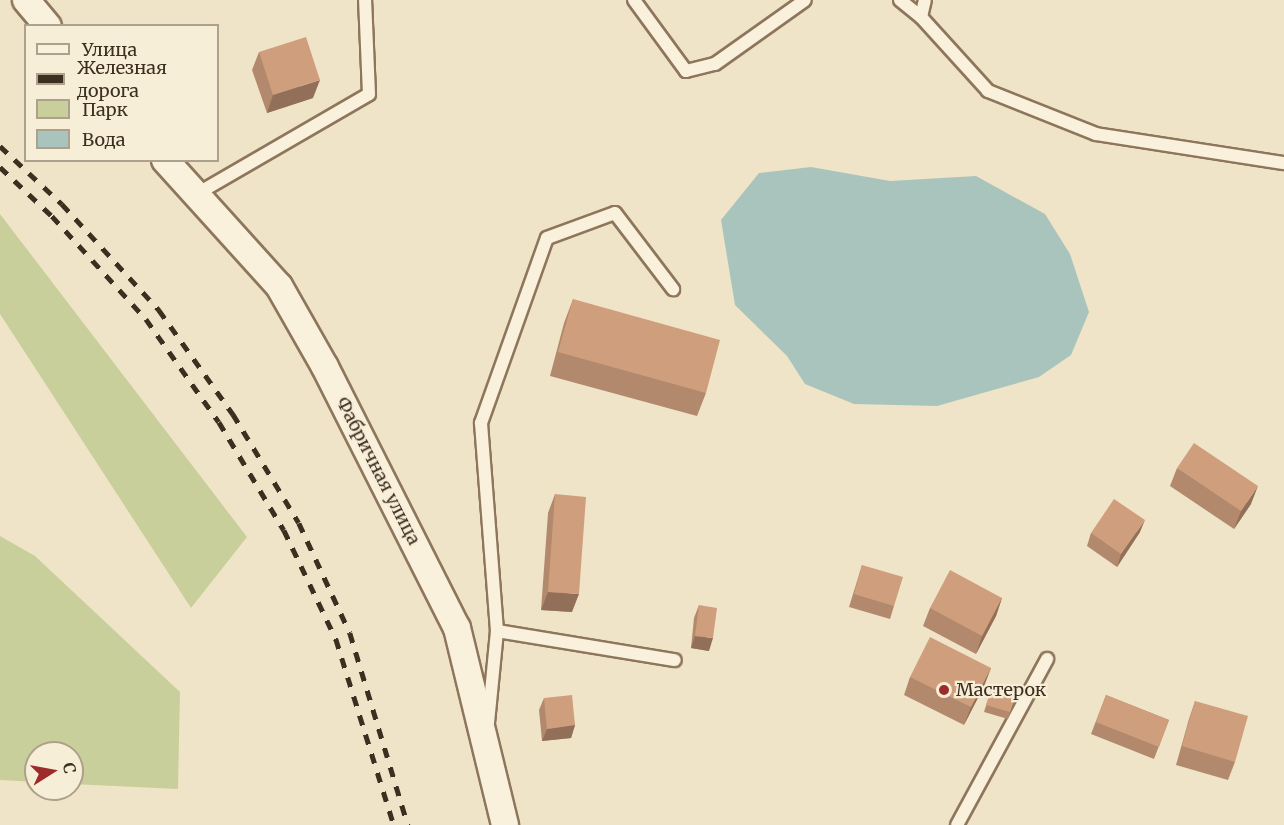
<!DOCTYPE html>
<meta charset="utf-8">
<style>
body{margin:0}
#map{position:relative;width:1284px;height:825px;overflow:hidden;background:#f0e4c8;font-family:Merriweather,serif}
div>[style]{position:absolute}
.green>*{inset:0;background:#c9cf9b}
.water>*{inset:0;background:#a9c4bc}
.roads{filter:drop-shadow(2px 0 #8d765c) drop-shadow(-2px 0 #8d765c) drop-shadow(0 2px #8d765c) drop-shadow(0 -2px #8d765c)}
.lane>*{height:12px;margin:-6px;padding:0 6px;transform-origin:6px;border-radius:6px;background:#faf1dc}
.street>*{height:26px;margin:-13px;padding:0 13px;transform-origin:13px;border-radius:13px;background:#faf1dc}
.rail>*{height:4.5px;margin-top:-2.25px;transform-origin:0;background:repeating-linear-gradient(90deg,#3d2e20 0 10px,transparent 0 20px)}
.wall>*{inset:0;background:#b2896c}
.shaded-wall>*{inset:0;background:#916f58}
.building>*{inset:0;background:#cf9f7d}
.dots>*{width:16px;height:16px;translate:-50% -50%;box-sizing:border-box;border:3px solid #f7eed8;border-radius:50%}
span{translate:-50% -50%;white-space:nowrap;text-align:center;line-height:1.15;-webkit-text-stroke:4.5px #f7eed8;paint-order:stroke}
.street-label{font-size:18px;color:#3d2e20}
.poi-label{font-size:18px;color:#3d2e20}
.left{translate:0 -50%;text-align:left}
.legend{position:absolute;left:24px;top:24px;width:195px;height:138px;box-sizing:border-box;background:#f7eed8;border:2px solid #ada18e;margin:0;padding:8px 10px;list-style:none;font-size:18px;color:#3d2e20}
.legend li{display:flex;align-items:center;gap:12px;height:30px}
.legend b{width:30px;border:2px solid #ada18e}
.north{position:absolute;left:24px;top:741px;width:60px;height:60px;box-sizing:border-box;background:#f7eed8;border:2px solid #ada18e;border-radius:50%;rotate:79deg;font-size:16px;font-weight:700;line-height:24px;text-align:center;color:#3d2e20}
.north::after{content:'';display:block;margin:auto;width:21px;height:27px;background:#9e2a2b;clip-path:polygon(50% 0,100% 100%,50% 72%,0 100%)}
</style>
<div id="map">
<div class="green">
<div style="clip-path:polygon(0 214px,247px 537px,191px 608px,0 314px)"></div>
<div style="clip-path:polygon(0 536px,35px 556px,180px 692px,178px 789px,72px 784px,72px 753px,36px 753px,36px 782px,0 780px)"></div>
</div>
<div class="water">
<div style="clip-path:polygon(811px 167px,890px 181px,976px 176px,1045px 214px,1070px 254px,1089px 312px,1071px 355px,1039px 377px,937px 406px,854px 404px,805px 384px,787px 356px,735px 305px,721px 220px,759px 173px)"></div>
</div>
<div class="roads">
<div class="lane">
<div style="left:634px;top:0;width:88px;rotate:53.8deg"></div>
<div style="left:686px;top:71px;width:30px;rotate:-14deg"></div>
<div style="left:715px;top:64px;width:110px;rotate:-35.4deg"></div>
<div style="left:900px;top:0;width:27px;rotate:39deg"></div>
<div style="left:921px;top:17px;width:100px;rotate:47.8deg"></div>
<div style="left:988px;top:91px;width:116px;rotate:21.7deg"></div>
<div style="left:1096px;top:134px;width:190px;rotate:8.8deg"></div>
<div style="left:921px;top:17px;width:17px;rotate:-77deg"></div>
<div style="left:195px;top:195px;width:201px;rotate:-30.1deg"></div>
<div style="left:369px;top:94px;width:94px;rotate:-92.4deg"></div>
<div style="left:497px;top:631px;width:180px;rotate:9.3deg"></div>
<div style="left:488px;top:723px;width:92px;rotate:-84.4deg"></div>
<div style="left:497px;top:631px;width:209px;rotate:-94.4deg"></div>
<div style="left:481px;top:423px;width:196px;rotate:-70.4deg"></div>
<div style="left:547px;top:238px;width:72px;rotate:-20.2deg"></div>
<div style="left:615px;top:213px;width:96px;rotate:52.7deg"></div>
<div style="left:957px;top:825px;width:189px;rotate:-61.5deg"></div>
</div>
<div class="street">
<div style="left:26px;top:0;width:34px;rotate:50deg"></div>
<div style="left:165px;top:160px;width:170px;rotate:47.9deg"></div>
<div style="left:279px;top:286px;width:93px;rotate:60.4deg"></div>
<div style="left:325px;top:367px;width:292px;rotate:63.2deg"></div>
<div style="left:457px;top:628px;width:203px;rotate:76.3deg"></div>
</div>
</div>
<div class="rail">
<div style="left:0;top:146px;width:85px;rotate:43.1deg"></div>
<div style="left:62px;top:204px;width:144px;rotate:47.5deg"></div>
<div style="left:159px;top:310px;width:128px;rotate:54.6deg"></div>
<div style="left:233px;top:414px;width:127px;rotate:58.8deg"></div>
<div style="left:299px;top:523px;width:121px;rotate:65.1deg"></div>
<div style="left:350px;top:633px;width:201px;rotate:73.2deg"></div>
<div style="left:0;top:167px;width:71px;rotate:43.3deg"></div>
<div style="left:52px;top:216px;width:139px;rotate:47.6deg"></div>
<div style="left:146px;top:319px;width:126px;rotate:54.7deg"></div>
<div style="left:219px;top:422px;width:126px;rotate:59deg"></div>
<div style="left:284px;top:530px;width:121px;rotate:64.5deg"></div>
<div style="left:336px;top:639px;width:195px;rotate:72.7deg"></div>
</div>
<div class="wall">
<div style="clip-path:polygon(259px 52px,313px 98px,267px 113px,252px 70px)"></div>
<div style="clip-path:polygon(573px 299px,706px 393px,697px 416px,550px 376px,564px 323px)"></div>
<div style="clip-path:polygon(1177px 468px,1251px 504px,1234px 529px,1170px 486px)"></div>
<div style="clip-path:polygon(555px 494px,572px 612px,541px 610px,548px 513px)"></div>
<div style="clip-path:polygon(1140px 532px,1117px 567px,1087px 546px,1091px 533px)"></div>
<div style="clip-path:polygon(862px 565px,894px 606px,890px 619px,849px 607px)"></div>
<div style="clip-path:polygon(1002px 598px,996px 616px,976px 654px,923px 626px,930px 608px)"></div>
<div style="clip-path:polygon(699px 605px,709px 651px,691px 648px,694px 618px)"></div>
<div style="clip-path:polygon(991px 668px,984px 686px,964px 725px,904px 695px,910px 677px)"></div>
<div style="clip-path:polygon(991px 690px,1015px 697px,1008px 719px,984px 712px)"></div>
<div style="clip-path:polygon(1106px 695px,1169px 720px,1154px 759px,1091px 734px)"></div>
<div style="clip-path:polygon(544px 698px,575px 725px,571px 738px,542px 741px,539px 710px)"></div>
<div style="clip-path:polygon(1195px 701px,1235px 762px,1228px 780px,1176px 765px,1189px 719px)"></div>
</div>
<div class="shaded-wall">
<div style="clip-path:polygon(320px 80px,313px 98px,267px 113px,273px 95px)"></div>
<div style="clip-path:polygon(1258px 486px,1251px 504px,1234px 529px,1241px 511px)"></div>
<div style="clip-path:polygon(1145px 520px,1140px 532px,1117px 567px,1121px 554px)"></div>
<div style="clip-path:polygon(548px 592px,579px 594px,572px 612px,541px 610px)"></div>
<div style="clip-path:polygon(1002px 598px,996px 616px,976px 654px,982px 636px)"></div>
<div style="clip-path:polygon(695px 636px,713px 638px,709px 651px,691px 648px)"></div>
<div style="clip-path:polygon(991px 668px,984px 686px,964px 725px,971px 707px)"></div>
<div style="clip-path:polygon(575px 725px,571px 738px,542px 741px,547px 729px)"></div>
</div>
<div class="building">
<div style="clip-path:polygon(306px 37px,320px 80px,273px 95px,259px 52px)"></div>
<div style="clip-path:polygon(573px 299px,720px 340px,706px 393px,558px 352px)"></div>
<div style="clip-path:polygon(1194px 443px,1258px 486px,1241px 511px,1177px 468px)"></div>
<div style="clip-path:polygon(555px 494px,586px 497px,579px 594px,548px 592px)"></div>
<div style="clip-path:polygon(1114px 499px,1145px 520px,1121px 554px,1091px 533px)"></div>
<div style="clip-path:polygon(862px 565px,903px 577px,894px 606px,854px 594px)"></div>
<div style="clip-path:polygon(950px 570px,1002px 598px,982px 636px,930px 608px)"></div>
<div style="clip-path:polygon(699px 605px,717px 608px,713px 638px,695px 636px)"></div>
<div style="clip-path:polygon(930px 637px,991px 668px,971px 707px,910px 677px)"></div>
<div style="clip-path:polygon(991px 690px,1015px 697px,1010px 712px,986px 705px)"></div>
<div style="clip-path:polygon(572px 695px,575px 725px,547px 729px,544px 698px)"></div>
<div style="clip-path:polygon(1106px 695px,1169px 720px,1159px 747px,1096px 722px)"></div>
<div style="clip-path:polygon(1195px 701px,1248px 716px,1235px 762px,1182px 746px)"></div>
</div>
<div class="dots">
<div style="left:944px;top:690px;background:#9e2a2b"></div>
</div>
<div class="street-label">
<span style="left:378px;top:471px;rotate:63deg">Фабричная улица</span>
</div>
<div class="poi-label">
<span class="left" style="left:956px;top:690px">Мастерок</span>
</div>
<ul class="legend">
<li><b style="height:8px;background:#faf1dc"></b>Улица</li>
<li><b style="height:8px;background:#3d2e20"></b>Железная дорога</li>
<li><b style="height:16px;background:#c9cf9b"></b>Парк</li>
<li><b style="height:16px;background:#a9c4bc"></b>Вода</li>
</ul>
<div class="north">С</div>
</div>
